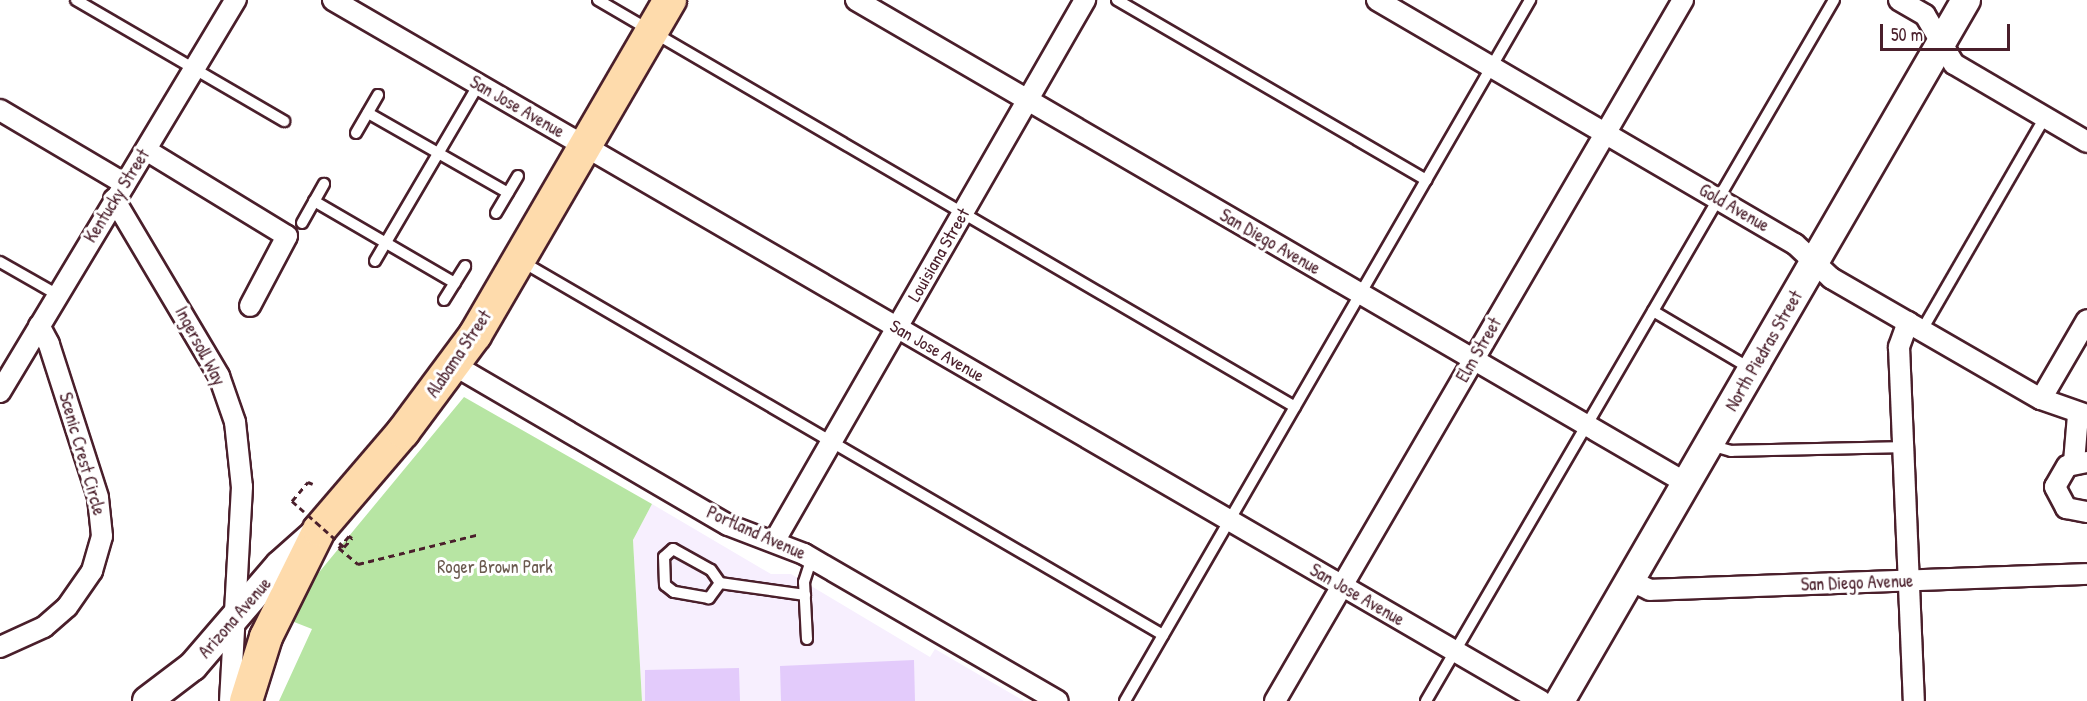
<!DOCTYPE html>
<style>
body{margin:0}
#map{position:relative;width:2087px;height:701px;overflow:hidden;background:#fff;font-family:"Patrick Hand",sans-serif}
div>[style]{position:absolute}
.built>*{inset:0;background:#f7effe}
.green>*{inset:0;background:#b7e5a3}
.building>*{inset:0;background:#e3cbfb}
.path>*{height:3px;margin-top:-1.5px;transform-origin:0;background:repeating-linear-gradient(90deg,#4a1f2b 0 6px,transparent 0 10.5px)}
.roads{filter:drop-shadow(2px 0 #4a1f2b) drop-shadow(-2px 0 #4a1f2b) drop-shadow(0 2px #4a1f2b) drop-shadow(0 -2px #4a1f2b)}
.lane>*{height:10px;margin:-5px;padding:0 5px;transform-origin:5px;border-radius:5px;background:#fff}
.street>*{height:20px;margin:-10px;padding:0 10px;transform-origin:10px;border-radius:10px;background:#fff}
.secondary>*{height:28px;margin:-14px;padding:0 14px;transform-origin:14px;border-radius:14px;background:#fff}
.primary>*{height:32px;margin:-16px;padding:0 16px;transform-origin:16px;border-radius:16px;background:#fedbac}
.path-bridge>*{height:3px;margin-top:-1.5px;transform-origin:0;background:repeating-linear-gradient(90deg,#4a1f2b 0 6px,transparent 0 10.5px)}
span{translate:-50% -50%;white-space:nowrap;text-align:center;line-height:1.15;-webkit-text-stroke:6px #fff;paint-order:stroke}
.street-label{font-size:18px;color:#4a1f2b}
.park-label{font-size:18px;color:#6b5a4f}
.scale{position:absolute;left:1880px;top:24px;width:130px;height:27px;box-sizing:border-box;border:3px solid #4a1f2b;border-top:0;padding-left:8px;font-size:18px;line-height:21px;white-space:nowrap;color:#4a1f2b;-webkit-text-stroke:4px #fff;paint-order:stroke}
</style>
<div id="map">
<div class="built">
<div style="clip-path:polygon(652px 504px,771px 574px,791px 574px,930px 657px,935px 649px,1024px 701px,642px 701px,633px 540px)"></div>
</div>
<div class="green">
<div style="clip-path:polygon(464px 397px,652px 504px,633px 540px,642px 701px,279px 701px,312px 629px,289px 620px,311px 582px)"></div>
</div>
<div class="building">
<div style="clip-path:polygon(914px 660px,915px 701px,781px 701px,780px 666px)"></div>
<div style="clip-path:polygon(739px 668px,740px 701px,645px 701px,645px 670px)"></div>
</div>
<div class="path">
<div style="left:292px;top:501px;width:25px;rotate:-50deg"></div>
<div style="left:308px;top:482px;width:5px;rotate:22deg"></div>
<div style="left:344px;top:547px;width:12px;rotate:-48deg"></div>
<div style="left:352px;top:538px;width:4px;rotate:-146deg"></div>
<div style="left:349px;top:536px;width:16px;rotate:130deg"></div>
<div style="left:339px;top:548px;width:25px;rotate:40deg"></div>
<div style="left:358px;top:564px;width:122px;rotate:-13.8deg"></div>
</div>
<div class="roads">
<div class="lane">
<div style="left:76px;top:0;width:241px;rotate:30.2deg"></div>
<div style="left:598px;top:0;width:807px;rotate:30.28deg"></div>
<div style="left:1117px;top:0;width:358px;rotate:30.2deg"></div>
<div style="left:368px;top:113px;width:161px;rotate:29.7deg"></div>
<div style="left:356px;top:133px;width:44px;rotate:-59.9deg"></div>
<div style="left:314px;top:201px;width:163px;rotate:30.2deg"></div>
<div style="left:496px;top:213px;width:43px;rotate:-59.3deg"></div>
<div style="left:302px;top:223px;width:45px;rotate:-60.6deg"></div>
<div style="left:375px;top:261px;width:205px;rotate:-59.6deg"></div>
<div style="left:521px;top:261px;width:743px;rotate:30.22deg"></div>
<div style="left:0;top:262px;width:64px;rotate:29.7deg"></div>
<div style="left:444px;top:300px;width:40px;rotate:-58deg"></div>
<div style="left:1653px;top:311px;width:114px;rotate:30.6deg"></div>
<div style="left:1922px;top:330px;width:246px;rotate:-60deg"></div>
<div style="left:1710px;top:445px;width:22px;rotate:16deg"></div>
<div style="left:1731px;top:451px;width:172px;rotate:-1.3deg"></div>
<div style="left:720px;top:583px;width:19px;rotate:126deg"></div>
<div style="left:709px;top:598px;width:36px;rotate:-170deg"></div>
<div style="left:674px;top:592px;width:11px;rotate:-142deg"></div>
<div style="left:665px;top:585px;width:28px;rotate:-92deg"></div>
<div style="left:664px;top:557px;width:12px;rotate:-42deg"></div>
<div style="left:673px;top:549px;width:43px;rotate:28.9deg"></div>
<div style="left:711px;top:570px;width:16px;rotate:55deg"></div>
<div style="left:720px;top:583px;width:86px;rotate:8deg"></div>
<div style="left:807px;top:639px;width:57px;rotate:-93deg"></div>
<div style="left:804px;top:582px;width:25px;rotate:-72deg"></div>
<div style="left:1125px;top:701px;width:810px;rotate:-59.98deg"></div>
<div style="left:1426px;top:701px;width:811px;rotate:-59.8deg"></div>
</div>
<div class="street">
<div style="left:333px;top:0;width:1397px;rotate:30.13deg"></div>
<div style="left:856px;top:0;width:960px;rotate:30.2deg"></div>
<div style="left:1377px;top:0;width:484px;rotate:30.3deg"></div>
<div style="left:1795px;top:244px;width:50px;rotate:43.4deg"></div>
<div style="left:1831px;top:278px;width:242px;rotate:30deg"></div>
<div style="left:2041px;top:399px;width:49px;rotate:19.2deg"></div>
<div style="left:1899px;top:0;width:30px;rotate:30deg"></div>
<div style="left:1925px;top:15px;width:57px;rotate:59.4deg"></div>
<div style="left:1954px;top:64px;width:154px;rotate:30.4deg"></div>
<div style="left:0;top:110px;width:145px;rotate:30.6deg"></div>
<div style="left:146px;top:150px;width:165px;rotate:31.4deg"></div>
<div style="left:287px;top:236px;width:79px;rotate:117.9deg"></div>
<div style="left:114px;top:199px;width:206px;rotate:59.3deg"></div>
<div style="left:219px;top:376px;width:49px;rotate:70.8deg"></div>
<div style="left:235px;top:422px;width:65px;rotate:83.9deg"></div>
<div style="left:242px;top:487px;width:214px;rotate:93.2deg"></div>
<div style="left:1908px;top:322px;width:27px;rotate:110deg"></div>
<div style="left:1899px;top:347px;width:354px;rotate:87.6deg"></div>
<div style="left:454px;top:365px;width:317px;rotate:30.3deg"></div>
<div style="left:728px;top:525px;width:81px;rotate:20.9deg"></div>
<div style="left:804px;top:554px;width:293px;rotate:30.1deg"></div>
<div style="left:0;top:392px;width:458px;rotate:-59deg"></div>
<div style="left:2041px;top:399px;width:91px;rotate:-59.8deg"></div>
<div style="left:2074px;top:462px;width:47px;rotate:-85.1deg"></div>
<div style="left:2087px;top:462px;width:20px;rotate:169deg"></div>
<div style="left:2067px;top:466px;width:24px;rotate:120deg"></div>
<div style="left:2055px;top:487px;width:24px;rotate:62deg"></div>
<div style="left:2066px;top:508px;width:21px;rotate:11deg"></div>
<div style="left:775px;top:540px;width:623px;rotate:-60.14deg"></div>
<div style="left:1629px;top:580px;width:23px;rotate:25deg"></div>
<div style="left:1650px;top:590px;width:437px;rotate:-2.1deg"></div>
<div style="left:0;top:647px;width:48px;rotate:-24.4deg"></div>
<div style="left:44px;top:627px;width:30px;rotate:-41deg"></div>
<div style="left:67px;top:607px;width:44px;rotate:-55.2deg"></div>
<div style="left:92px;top:571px;width:36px;rotate:-74deg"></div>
<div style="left:102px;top:536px;width:39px;rotate:-96deg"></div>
<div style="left:98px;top:497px;width:161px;rotate:-107.8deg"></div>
<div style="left:49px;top:344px;width:21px;rotate:-118deg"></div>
<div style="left:1275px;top:701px;width:811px;rotate:-59.8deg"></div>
</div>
<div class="secondary">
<div style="left:147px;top:701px;width:58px;rotate:-37.3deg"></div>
<div style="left:193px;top:666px;width:133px;rotate:-49.3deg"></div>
<div style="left:280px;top:565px;width:47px;rotate:-41.5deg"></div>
<div style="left:1560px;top:701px;width:810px;rotate:-59.92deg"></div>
</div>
<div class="primary">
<div style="left:246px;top:701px;width:67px;rotate:-72.6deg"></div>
<div style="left:266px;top:637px;width:119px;rotate:-63.6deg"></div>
<div style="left:319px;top:530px;width:129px;rotate:-49.4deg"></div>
<div style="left:403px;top:432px;width:121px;rotate:-53.4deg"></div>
<div style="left:475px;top:335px;width:388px;rotate:-59.8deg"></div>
</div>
</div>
<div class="path-bridge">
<div style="left:292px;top:501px;width:69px;rotate:41.5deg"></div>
</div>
<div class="street-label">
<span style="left:517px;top:107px;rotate:30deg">San Jose Avenue</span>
<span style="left:117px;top:196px;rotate:-58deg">Kentucky Street</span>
<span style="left:1734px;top:208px;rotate:30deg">Gold Avenue</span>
<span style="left:1270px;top:242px;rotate:30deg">San Diego Avenue</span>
<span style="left:939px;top:255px;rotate:-60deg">Louisiana Street</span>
<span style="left:200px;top:346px;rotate:62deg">Ingersoll Way</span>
<span style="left:1479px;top:350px;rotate:-60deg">Elm Street</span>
<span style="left:937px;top:351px;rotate:30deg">San Jose Avenue</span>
<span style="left:1764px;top:351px;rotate:-60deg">North Piedras Street</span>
<span style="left:459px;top:354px;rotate:-56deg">Alabama Street</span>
<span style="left:82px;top:454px;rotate:74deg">Scenic Crest Circle</span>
<span style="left:756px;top:533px;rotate:24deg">Portland Avenue</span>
<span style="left:1857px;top:583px;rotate:-2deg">San Diego Avenue</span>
<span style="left:1357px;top:595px;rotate:30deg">San Jose Avenue</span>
<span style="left:235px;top:618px;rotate:-49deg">Arizona Avenue</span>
</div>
<div class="park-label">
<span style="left:495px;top:567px">Roger Brown Park</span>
</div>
<div class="scale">50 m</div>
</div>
